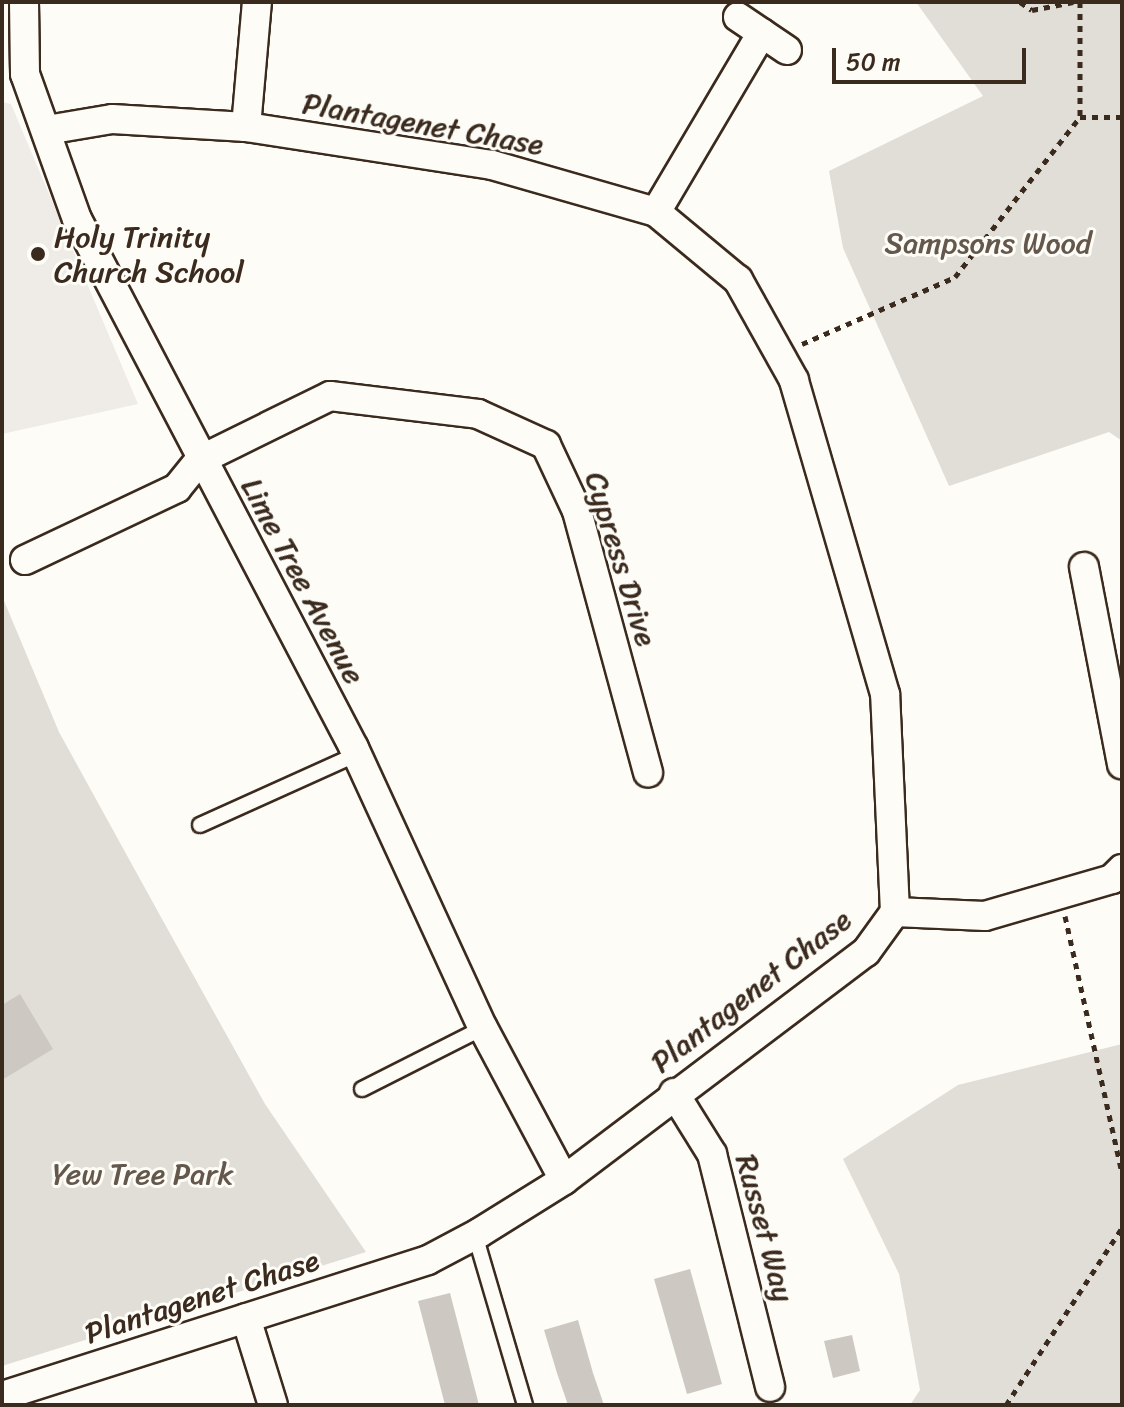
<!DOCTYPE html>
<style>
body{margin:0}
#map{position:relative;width:1124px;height:1407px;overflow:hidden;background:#fdfcf7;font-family:Sriracha,sans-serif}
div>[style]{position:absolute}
.built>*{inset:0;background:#efece7}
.green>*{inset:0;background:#e1ded7}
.building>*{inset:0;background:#cdc8c2}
.path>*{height:5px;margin-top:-2.5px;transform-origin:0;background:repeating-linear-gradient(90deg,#3b2a1e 0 6px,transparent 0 12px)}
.roads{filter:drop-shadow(2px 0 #3b2a1e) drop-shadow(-2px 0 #3b2a1e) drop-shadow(0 2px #3b2a1e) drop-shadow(0 -2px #3b2a1e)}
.lane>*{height:14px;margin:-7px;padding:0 7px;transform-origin:7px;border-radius:7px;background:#fdfcf7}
.street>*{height:28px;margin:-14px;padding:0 14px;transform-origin:14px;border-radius:14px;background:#fdfcf7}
.dots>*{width:22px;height:22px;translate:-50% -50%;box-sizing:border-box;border:4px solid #fdfcf7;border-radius:50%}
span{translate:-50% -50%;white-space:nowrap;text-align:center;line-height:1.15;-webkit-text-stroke:6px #fdfcf7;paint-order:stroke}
.street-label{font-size:30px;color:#3b2a1e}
.poi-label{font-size:30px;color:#3b2a1e}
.left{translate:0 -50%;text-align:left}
.park-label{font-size:30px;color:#64574c}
.frame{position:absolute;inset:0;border:4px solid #3b2a1e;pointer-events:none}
.scale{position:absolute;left:832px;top:48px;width:194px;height:36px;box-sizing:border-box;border:4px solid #3b2a1e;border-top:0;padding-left:10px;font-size:24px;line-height:28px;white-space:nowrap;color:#3b2a1e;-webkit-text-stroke:6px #fdfcf7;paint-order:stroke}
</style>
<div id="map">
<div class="built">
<div style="clip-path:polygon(2px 102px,11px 104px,138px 404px,2px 434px)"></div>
</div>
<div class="green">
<div style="clip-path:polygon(916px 2px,1122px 2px,1122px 441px,1109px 432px,949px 486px,843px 248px,829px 171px,983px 96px)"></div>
<div style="clip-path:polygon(2px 596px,59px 732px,162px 919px,265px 1104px,366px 1252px,2px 1366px)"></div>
<div style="clip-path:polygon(1122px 1044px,1122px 1405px,910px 1405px,920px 1390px,899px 1274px,843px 1159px,958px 1085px)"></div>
</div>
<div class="building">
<div style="clip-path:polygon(20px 994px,53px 1049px,2px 1080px,2px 1005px)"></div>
<div style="clip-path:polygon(690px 1269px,722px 1384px,687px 1394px,654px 1279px)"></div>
<div style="clip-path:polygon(450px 1293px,463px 1343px,479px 1405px,445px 1405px,429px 1343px,418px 1301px)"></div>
<div style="clip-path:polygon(578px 1320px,593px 1373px,604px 1405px,568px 1405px,557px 1373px,544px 1330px)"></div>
<div style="clip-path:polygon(852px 1335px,860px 1371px,833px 1378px,824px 1341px)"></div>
</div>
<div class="path">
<div style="left:1020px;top:2px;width:14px;rotate:34deg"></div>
<div style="left:1032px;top:10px;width:42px;rotate:-11deg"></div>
<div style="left:1080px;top:2px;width:115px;rotate:90deg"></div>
<div style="left:802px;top:344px;width:167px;rotate:-23.6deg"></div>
<div style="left:955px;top:277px;width:203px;rotate:-52deg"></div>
<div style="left:1080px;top:117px;width:42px"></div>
<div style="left:1065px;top:916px;width:263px;rotate:77.5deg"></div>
<div style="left:1006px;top:1405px;width:212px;rotate:-56.8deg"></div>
</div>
<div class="roads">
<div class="lane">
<div style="left:200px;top:825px;width:172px;rotate:-24.3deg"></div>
<div style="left:362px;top:1089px;width:136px;rotate:-26.8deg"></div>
<div style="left:475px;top:1235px;width:177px;rotate:73.6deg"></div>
</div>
<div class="street">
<div style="left:24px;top:2px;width:72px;rotate:89.2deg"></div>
<div style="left:25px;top:74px;width:154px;rotate:70.3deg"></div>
<div style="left:77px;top:219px;width:597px;rotate:62.36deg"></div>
<div style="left:354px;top:748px;width:308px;rotate:65.3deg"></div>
<div style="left:483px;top:1028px;width:172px;rotate:61.9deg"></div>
<div style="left:738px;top:17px;width:59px;rotate:34deg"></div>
<div style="left:246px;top:127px;width:125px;rotate:-85deg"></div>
<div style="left:656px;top:212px;width:208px;rotate:-59.4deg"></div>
<div style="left:25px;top:560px;width:168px;rotate:-25.3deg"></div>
<div style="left:177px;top:488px;width:36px;rotate:-51deg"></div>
<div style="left:200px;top:460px;width:145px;rotate:-26.2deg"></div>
<div style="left:330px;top:396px;width:149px;rotate:6.9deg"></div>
<div style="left:478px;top:414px;width:75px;rotate:24.5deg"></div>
<div style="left:546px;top:445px;width:73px;rotate:64.8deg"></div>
<div style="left:577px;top:511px;width:271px;rotate:74.8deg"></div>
<div style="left:1084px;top:567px;width:201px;rotate:79.1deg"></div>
<div style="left:895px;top:912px;width:90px;rotate:2.5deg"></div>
<div style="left:985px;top:916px;width:132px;rotate:-16.2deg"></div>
<div style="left:1112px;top:879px;width:14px;rotate:-45deg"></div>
<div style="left:674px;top:1093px;width:72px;rotate:58.1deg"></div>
<div style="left:712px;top:1154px;width:240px;rotate:76deg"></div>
<div style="left:246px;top:1318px;width:91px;rotate:72.8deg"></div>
<div style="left:2px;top:1396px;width:447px;rotate:-17.7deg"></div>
<div style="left:428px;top:1260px;width:58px;rotate:-27.9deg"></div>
<div style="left:479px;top:1233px;width:100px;rotate:-31.9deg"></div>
<div style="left:564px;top:1180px;width:378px;rotate:-37.1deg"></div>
<div style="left:866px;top:952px;width:49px;rotate:-54.1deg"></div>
<div style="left:895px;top:912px;width:218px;rotate:-92.6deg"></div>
<div style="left:885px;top:694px;width:327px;rotate:-106.2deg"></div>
<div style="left:794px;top:380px;width:115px;rotate:-119.2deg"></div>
<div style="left:738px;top:280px;width:107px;rotate:-140.3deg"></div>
<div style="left:656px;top:212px;width:171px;rotate:-164deg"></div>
<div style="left:492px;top:165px;width:249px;rotate:-171.2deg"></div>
<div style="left:246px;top:127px;width:134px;rotate:-176.6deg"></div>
<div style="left:112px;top:119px;width:66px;rotate:170.4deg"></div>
</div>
</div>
<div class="dots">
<div style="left:38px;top:254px;background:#3b2a1e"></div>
</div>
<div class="street-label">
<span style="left:423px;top:124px;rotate:10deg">Plantagenet Chase</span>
<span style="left:621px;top:559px;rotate:73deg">Cypress Drive</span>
<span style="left:303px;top:581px;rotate:62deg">Lime Tree Avenue</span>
<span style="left:751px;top:991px;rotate:-38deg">Plantagenet Chase</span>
<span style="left:765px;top:1228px;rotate:75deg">Russet Way</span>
<span style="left:202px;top:1297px;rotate:-18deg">Plantagenet Chase</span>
</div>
<div class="poi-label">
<span class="left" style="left:54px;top:254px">Holy Trinity<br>Church School</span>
</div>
<div class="park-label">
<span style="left:988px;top:243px">Sampsons Wood</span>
<span style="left:143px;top:1174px">Yew Tree Park</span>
</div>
<div class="frame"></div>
<div class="scale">50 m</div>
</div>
